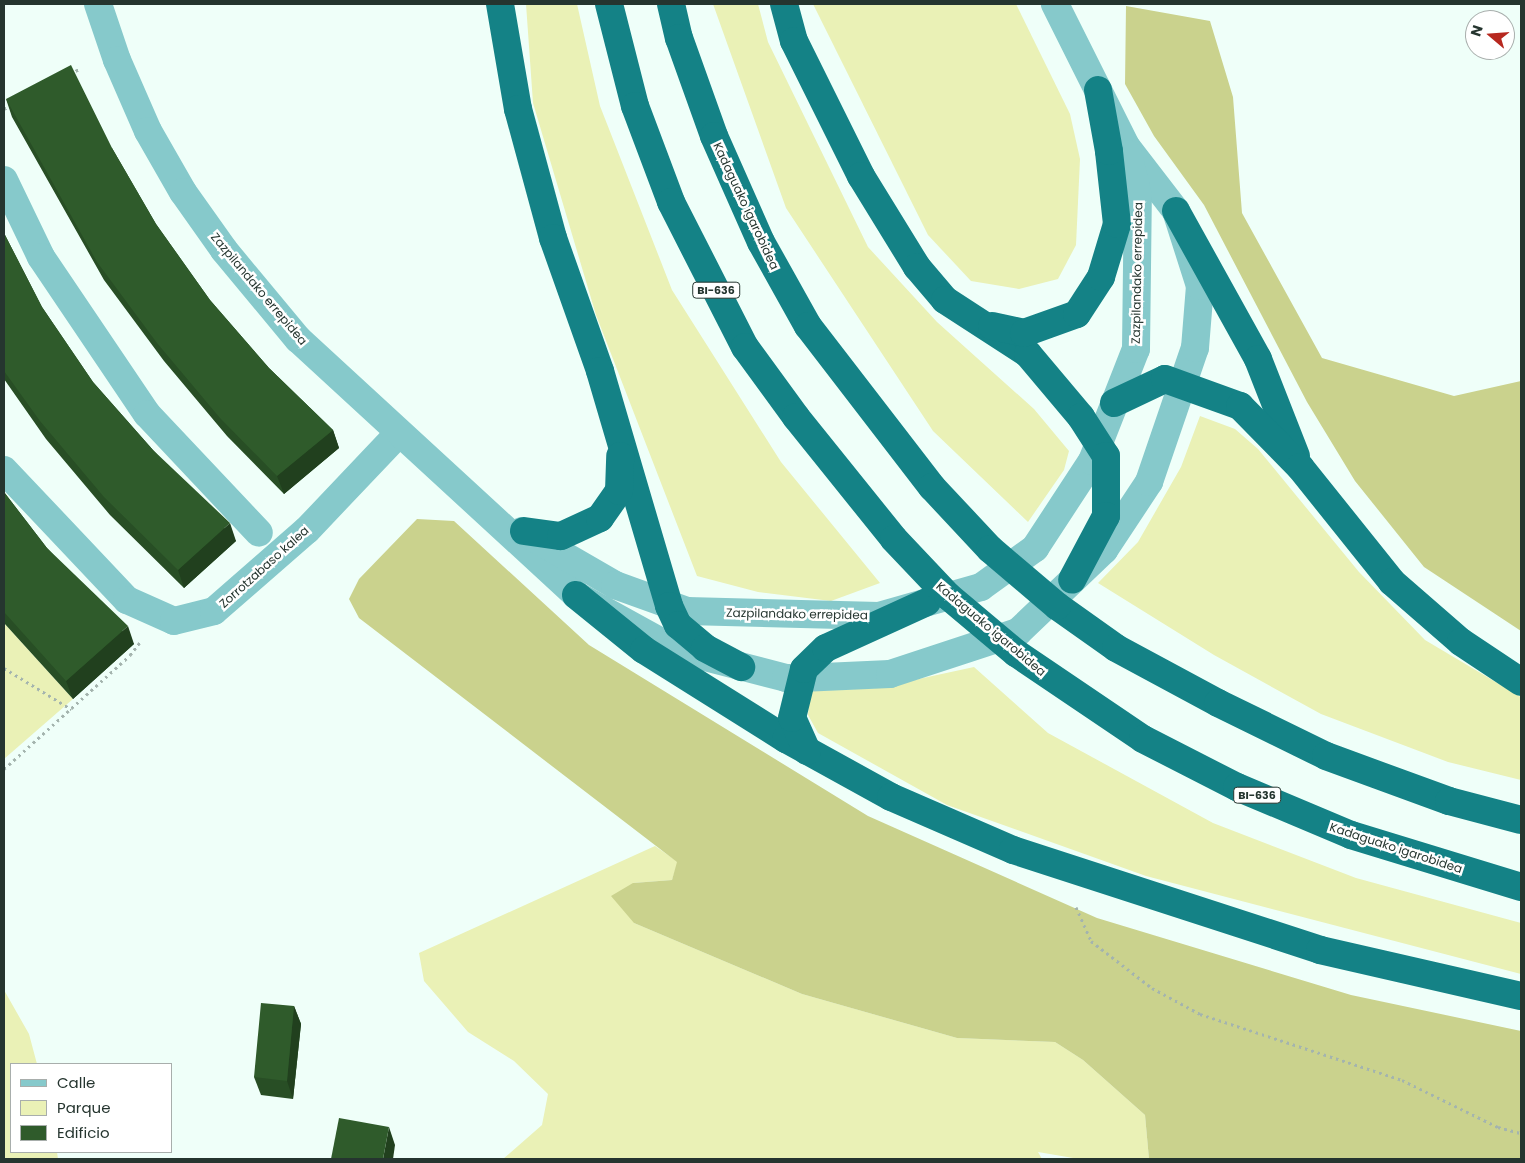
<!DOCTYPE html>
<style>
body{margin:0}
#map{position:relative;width:1525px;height:1163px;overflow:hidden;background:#effff9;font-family:Poppins,sans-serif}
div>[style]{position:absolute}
.green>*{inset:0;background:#eaf1b6}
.forest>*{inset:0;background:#cad28d}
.path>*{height:3px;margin-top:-1.5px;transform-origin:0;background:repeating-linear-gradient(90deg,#a4b4ae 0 2.5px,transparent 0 6.5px)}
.pedestrian>*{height:28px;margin:-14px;padding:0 14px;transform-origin:14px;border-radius:14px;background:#86c9cb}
.minor>*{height:28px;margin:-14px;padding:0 14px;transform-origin:14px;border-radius:14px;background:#86c9cb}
.tertiary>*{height:28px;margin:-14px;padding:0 14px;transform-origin:14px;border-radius:14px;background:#86c9cb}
.motorway>*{height:28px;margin:-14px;padding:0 14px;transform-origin:14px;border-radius:14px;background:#148286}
.motorway-bridge>*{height:28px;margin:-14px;padding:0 14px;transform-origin:14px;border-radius:14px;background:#148286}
.wall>*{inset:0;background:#284e25}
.shaded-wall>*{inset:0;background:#21401e}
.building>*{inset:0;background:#2f5b2b}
span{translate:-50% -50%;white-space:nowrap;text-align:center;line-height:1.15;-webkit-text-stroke:5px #fff;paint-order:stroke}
.shield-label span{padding:1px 4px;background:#fff;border:1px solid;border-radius:4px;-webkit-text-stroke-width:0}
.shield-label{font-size:11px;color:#25352f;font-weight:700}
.street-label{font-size:12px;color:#25352f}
.frame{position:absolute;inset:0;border:5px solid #25352f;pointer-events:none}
.legend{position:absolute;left:10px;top:1063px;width:162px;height:90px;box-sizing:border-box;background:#fff;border:1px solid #a8aeac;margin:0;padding:6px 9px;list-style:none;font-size:15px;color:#25352f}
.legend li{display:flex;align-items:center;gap:10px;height:25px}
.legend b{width:25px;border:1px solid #a8aeac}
.north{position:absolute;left:1465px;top:10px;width:50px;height:50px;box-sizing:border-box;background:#fff;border:1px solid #a8aeac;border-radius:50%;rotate:288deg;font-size:14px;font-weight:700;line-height:20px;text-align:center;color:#25352f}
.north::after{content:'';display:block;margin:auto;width:18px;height:22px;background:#b7281f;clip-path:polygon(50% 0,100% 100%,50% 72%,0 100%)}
</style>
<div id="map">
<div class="green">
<div style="clip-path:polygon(526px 4px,577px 4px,600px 106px,672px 290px,781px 462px,880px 583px,831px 601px,758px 592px,697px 576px,596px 315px,533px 103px)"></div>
<div style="clip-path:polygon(713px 4px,758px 4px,768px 42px,868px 247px,937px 322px,1034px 409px,1069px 451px,1064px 470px,1028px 522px,933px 431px,786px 208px)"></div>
<div style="clip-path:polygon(813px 4px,1016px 4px,1070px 114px,1080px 159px,1076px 245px,1058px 279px,1019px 289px,971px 281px,928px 235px)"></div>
<div style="clip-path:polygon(1200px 416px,1235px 429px,1258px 449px,1359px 572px,1425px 640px,1521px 697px,1521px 780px,1448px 762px,1321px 714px,1214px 655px,1098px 583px,1138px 542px,1181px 467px)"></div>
<div style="clip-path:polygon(4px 623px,73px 699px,4px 759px)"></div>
<div style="clip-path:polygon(974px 667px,1048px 733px,1213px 823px,1356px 878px,1521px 923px,1521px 974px,1146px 876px,947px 805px,818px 733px,808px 715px,810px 691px,877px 688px)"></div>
<div style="clip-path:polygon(655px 846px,678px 862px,672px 880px,633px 883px,634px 923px,802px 994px,957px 1038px,1055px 1042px,1083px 1060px,1145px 1115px,1149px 1159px,1079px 1159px,1038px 1152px,1042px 1159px,503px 1159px,542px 1125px,548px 1094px,514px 1061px,468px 1032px,424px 981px,419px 953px)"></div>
<div style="clip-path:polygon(4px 990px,29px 1034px,37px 1064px,11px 1064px,11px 1152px,57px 1152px,58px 1159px,4px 1159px)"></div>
</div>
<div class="forest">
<div style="clip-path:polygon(1126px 6px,1210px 21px,1233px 97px,1242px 213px,1322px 358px,1454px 396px,1521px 381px,1521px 631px,1424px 567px,1355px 481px,1307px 402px,1204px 205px,1154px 136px,1125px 84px)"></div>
<div style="clip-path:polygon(417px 519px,454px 521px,589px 645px,868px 816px,1097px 918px,1351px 995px,1521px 1031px,1521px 1159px,1149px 1159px,1145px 1115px,1083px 1060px,1055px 1042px,957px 1038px,802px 994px,634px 923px,611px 896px,633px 883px,672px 880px,677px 862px,359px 618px,349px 599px,359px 579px)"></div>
</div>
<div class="path">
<div style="left:70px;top:74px;width:10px;rotate:-29deg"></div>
<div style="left:4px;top:109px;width:9px;rotate:-27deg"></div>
<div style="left:4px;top:668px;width:79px;rotate:31.5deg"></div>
<div style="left:4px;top:769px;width:170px;rotate:-42.1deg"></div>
<div style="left:130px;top:655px;width:16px;rotate:-52deg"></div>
<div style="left:1076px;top:907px;width:37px;rotate:66deg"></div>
<div style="left:1091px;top:941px;width:77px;rotate:37.6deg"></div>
<div style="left:1152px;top:988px;width:55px;rotate:28.4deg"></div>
<div style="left:1200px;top:1014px;width:213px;rotate:18.1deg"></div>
<div style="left:1402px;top:1080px;width:107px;rotate:26.1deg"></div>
<div style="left:1498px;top:1127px;width:24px;rotate:15deg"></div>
</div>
<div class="pedestrian">
<div style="left:4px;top:180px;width:85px;rotate:64.3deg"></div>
<div style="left:41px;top:257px;width:189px;rotate:56deg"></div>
<div style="left:147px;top:414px;width:163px;rotate:46.7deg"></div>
</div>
<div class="minor">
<div style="left:4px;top:470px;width:179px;rotate:46.6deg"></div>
<div style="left:127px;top:600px;width:51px;rotate:24.1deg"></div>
<div style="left:174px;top:621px;width:41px;rotate:-14deg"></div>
<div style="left:214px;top:611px;width:123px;rotate:-41.1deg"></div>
<div style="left:307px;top:530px;width:132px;rotate:-46.5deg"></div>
</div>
<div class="tertiary">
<div style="left:98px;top:4px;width:59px;rotate:71.3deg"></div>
<div style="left:117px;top:60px;width:77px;rotate:66.4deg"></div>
<div style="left:148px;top:131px;width:70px;rotate:60.2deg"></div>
<div style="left:183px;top:192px;width:71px;rotate:54.7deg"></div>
<div style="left:224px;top:250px;width:116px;rotate:50.3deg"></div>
<div style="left:298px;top:339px;width:378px;rotate:42.6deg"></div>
<div style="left:576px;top:595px;width:112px;rotate:28.9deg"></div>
<div style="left:674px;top:649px;width:116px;rotate:14.5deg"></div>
<div style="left:786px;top:678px;width:15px"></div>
<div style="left:801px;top:678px;width:89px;rotate:-2.6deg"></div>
<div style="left:890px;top:674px;width:135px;rotate:-18.2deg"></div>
<div style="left:1018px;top:632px;width:119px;rotate:-43.6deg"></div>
<div style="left:1104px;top:550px;width:82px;rotate:-56.5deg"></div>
<div style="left:1149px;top:482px;width:142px;rotate:-71.1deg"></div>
<div style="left:1195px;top:348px;width:62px;rotate:-85.4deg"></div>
<div style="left:1200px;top:286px;width:79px;rotate:-107.7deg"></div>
<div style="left:1176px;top:211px;width:82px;rotate:-127.6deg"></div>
<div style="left:1126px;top:146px;width:159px;rotate:-116.6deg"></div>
<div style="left:522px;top:531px;width:108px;rotate:30.1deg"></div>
<div style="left:615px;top:585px;width:77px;rotate:19.9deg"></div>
<div style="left:687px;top:611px;width:192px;rotate:1.5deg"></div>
<div style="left:879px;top:616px;width:106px;rotate:-15.9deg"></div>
<div style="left:981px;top:587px;width:67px;rotate:-35.8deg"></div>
<div style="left:1035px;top:548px;width:104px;rotate:-56.8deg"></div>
<div style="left:1092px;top:461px;width:120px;rotate:-68.6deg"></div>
<div style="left:1136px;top:349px;width:153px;rotate:-89.3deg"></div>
<div style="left:1138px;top:196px;width:43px;rotate:-103.4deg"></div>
</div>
<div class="motorway">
<div style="left:500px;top:4px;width:107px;rotate:80.3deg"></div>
<div style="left:518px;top:109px;width:134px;rotate:74.8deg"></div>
<div style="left:553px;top:238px;width:141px;rotate:70.5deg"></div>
<div style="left:600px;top:371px;width:245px;rotate:73.6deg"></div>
<div style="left:669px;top:606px;width:21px;rotate:65deg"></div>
<div style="left:678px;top:625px;width:35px;rotate:40deg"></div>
<div style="left:705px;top:648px;width:41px;rotate:27.8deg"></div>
<div style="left:609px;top:4px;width:105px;rotate:75.7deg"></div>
<div style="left:635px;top:106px;width:103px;rotate:69.4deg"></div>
<div style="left:671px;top:202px;width:163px;rotate:63deg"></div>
<div style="left:745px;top:347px;width:87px;rotate:53.9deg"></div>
<div style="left:796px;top:417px;width:156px;rotate:51.2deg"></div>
<div style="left:671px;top:4px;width:35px;rotate:77deg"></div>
<div style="left:679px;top:38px;width:104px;rotate:70.3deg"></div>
<div style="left:714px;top:136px;width:116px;rotate:66.1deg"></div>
<div style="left:761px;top:242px;width:96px;rotate:60.8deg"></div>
<div style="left:808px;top:326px;width:203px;rotate:52.4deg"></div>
<div style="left:784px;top:4px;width:38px;rotate:75deg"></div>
<div style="left:794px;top:41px;width:151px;rotate:63.6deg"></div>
<div style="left:861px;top:176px;width:107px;rotate:58.4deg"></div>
<div style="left:917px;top:267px;width:43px;rotate:49.7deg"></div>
<div style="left:945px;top:300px;width:99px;rotate:33deg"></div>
<div style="left:1028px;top:354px;width:82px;rotate:49.9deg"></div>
<div style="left:1081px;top:417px;width:46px;rotate:57.3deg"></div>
<div style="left:1106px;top:456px;width:60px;rotate:90deg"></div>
<div style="left:1106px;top:516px;width:72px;rotate:118deg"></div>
<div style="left:1176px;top:211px;width:169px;rotate:61deg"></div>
<div style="left:1258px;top:359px;width:104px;rotate:68.6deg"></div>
<div style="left:992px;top:326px;width:33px;rotate:12deg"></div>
<div style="left:1024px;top:333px;width:56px;rotate:-19.7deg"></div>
<div style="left:1077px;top:314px;width:44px;rotate:-57deg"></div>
<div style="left:1101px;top:277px;width:55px;rotate:-73.2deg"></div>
<div style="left:1117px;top:224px;width:73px;rotate:-96.3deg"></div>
<div style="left:1109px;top:151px;width:62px;rotate:-100.2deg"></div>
<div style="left:1114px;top:403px;width:56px;rotate:-25.2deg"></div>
<div style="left:1165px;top:379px;width:80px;rotate:19.8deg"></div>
<div style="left:1240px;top:406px;width:86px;rotate:45.5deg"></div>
<div style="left:1300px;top:467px;width:147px;rotate:51.3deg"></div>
<div style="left:1392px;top:582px;width:91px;rotate:41deg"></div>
<div style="left:1461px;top:642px;width:72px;rotate:33.7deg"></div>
<div style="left:524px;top:531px;width:37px;rotate:8deg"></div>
<div style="left:561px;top:536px;width:43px;rotate:-24.8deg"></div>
<div style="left:600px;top:518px;width:33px;rotate:-55deg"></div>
<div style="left:619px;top:491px;width:35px;rotate:-88deg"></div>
<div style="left:576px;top:595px;width:87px;rotate:39deg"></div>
<div style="left:644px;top:650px;width:168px;rotate:32.1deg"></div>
<div style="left:786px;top:739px;width:120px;rotate:28.9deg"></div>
<div style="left:891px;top:797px;width:133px;rotate:23.5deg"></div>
<div style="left:1013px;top:850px;width:323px;rotate:18deg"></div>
<div style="left:1320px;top:950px;width:206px;rotate:12.9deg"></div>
<div style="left:1057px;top:606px;width:72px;rotate:35.4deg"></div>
<div style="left:1116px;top:648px;width:116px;rotate:28.3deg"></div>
<div style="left:1218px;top:703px;width:120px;rotate:26.1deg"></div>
<div style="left:1326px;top:756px;width:131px;rotate:20.1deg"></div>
<div style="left:1449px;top:801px;width:74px;rotate:14.8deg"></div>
<div style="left:1016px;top:653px;width:153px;rotate:34.1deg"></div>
<div style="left:1143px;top:739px;width:106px;rotate:27.1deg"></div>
<div style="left:1237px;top:787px;width:124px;rotate:22.8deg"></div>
<div style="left:1351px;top:835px;width:178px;rotate:17deg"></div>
<div style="left:807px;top:751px;width:36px;rotate:-114deg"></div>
<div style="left:792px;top:718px;width:50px;rotate:-76.2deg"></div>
<div style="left:804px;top:669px;width:30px;rotate:-44deg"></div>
<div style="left:826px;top:648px;width:111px;rotate:-24.5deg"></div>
</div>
<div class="motorway-bridge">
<div style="left:932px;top:487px;width:85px;rotate:46.9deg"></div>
<div style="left:990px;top:549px;width:88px;rotate:40.4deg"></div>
<div style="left:894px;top:539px;width:79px;rotate:46.5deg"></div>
<div style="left:948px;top:596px;width:89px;rotate:40deg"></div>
</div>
<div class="wall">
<div style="clip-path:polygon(6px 99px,112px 148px,156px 224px,210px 300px,269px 368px,333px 430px,339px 448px,284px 494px,227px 436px,164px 361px,104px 280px,12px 117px)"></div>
<div style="clip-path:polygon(4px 233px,42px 307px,93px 382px,153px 450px,236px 541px,184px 588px,110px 515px,46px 439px,4px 379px)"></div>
<div style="clip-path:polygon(4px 492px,47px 548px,134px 644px,73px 699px,4px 623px)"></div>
<div style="clip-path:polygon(294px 1006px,301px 1024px,293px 1099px,261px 1095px,254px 1077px)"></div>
</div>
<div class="shaded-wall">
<div style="clip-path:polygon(333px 430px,339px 448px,284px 494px,277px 476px)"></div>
<div style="clip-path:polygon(230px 523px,236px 541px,184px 588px,178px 570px)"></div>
<div style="clip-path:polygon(128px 626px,134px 644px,73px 699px,66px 681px)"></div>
<div style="clip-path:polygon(294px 1006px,301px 1024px,293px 1099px,287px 1081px)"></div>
<div style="clip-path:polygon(389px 1127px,395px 1145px,393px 1159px,383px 1159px)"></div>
</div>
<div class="building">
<div style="clip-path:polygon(71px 65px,112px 148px,156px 224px,210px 300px,269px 368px,333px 430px,277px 476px,220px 418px,157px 343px,97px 262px,6px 99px)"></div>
<div style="clip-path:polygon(4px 233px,42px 307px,93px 382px,153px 450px,230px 523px,178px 570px,104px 497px,40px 421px,4px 371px)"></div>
<div style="clip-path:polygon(4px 492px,47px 548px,128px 626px,66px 681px,4px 612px)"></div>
<div style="clip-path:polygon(261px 1003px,294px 1006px,287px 1081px,254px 1077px)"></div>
<div style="clip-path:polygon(339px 1118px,389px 1127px,383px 1159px,331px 1159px)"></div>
</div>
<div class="shield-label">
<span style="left:716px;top:290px">BI-636</span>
<span style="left:1257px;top:795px">BI-636</span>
</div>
<div class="street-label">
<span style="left:746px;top:206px;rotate:65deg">Kadaguako igarobidea</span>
<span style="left:1137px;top:273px;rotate:-89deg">Zazpilandako errepidea</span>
<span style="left:259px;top:289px;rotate:50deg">Zazpilandako errepidea</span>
<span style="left:264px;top:567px;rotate:-42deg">Zorrotzabaso kalea</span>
<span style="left:797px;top:614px;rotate:1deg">Zazpilandako errepidea</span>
<span style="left:991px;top:629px;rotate:40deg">Kadaguako igarobidea</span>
<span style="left:1396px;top:848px;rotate:18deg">Kadaguako igarobidea</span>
</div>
<div class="frame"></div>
<ul class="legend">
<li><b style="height:6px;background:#86c9cb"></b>Calle</li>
<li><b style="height:14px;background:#eaf1b6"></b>Parque</li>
<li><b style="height:14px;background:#2f5b2b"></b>Edificio</li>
</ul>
<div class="north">N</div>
</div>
